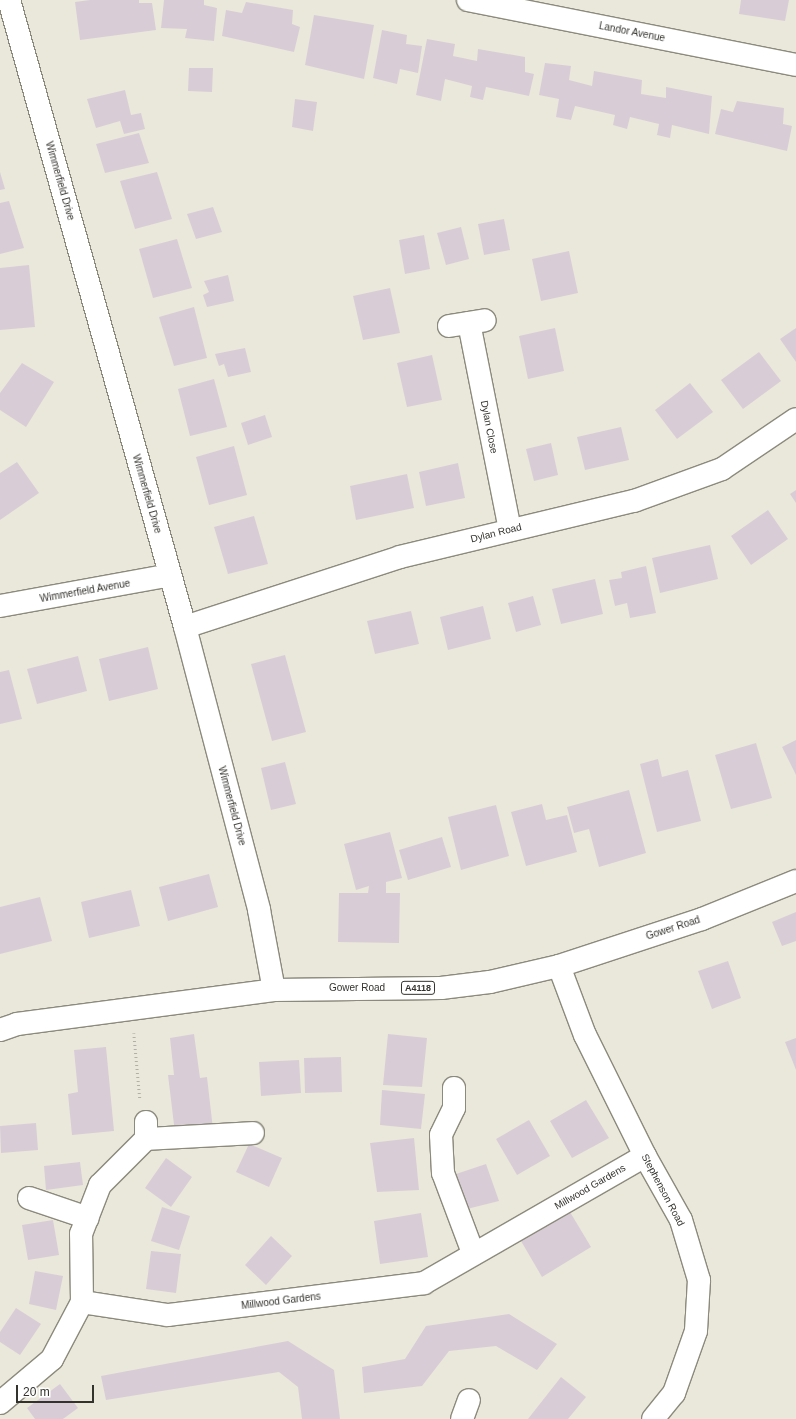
<!DOCTYPE html>
<style>
body{margin:0}
#map{position:relative;width:796px;height:1419px;overflow:hidden;background:#eae8da;font-family:Helvetica,sans-serif}
div>[style]{position:absolute}
.building>*{inset:0;background:#d8cdd7}
.path>*{height:2.5px;margin-top:-1.25px;transform-origin:0;background:repeating-linear-gradient(90deg,#b2b0a5 0 1px,transparent 0 4px)}
.roads{filter:drop-shadow(1px 0 #8c8a7d) drop-shadow(-1px 0 #8c8a7d) drop-shadow(0 1px #8c8a7d) drop-shadow(0 -1px #8c8a7d)}
.minor>*{height:22px;margin:-11px;padding:0 11px;transform-origin:11px;border-radius:11px;background:#fff}
.major>*{height:22px;margin:-11px;padding:0 11px;transform-origin:11px;border-radius:11px;background:#fff}
span{translate:-50% -50%;white-space:nowrap;text-align:center;line-height:1.15;-webkit-text-stroke:4px #fff;paint-order:stroke}
.shield-label span{padding:1px 3px;background:#fff;border:1px solid;border-radius:3px;-webkit-text-stroke-width:0}
.shield-label{font-size:9px;color:#33322d;font-weight:700}
.street-label{font-size:10px;color:#33322d}
.scale{position:absolute;left:16px;top:1385px;width:78px;height:18px;box-sizing:border-box;border:2px solid #33322d;border-top:0;padding-left:5px;font-size:12px;line-height:14px;white-space:nowrap;color:#33322d;-webkit-text-stroke:3px #fff;paint-order:stroke}
</style>
<div id="map">
<div class="building">
<div style="clip-path:polygon(90px 0,139px 0,139px 3px,152px 3px,156px 30px,80px 40px,75px 2px)"></div>
<div style="clip-path:polygon(164px 0,204px 0,204px 5px,217px 8px,214px 41px,185px 38px,187px 29px,161px 28px)"></div>
<div style="clip-path:polygon(741px 0,789px 0,785px 21px,739px 14px)"></div>
<div style="clip-path:polygon(246px 2px,293px 10px,292px 24px,300px 27px,294px 52px,222px 36px,226px 10px,242px 13px)"></div>
<div style="clip-path:polygon(314px 15px,374px 25px,364px 79px,305px 65px)"></div>
<div style="clip-path:polygon(382px 30px,407px 35px,406px 44px,422px 46px,418px 73px,400px 69px,397px 84px,373px 78px)"></div>
<div style="clip-path:polygon(427px 39px,455px 44px,453px 56px,477px 61px,478px 49px,525px 57px,525px 72px,534px 74px,529px 96px,486px 87px,483px 100px,470px 97px,472px 86px,445px 79px,441px 101px,416px 95px)"></div>
<div style="clip-path:polygon(545px 63px,571px 66px,569px 80px,592px 86px,594px 71px,642px 80px,641px 94px,666px 98px,666px 87px,712px 96px,709px 134px,672px 125px,670px 138px,657px 135px,659px 124px,630px 117px,627px 129px,613px 125px,615px 115px,575px 106px,571px 120px,556px 117px,559px 99px,539px 95px)"></div>
<div style="clip-path:polygon(189px 68px,213px 68px,212px 92px,188px 91px)"></div>
<div style="clip-path:polygon(125px 90px,131px 115px,141px 113px,145px 129px,124px 134px,120px 121px,96px 128px,87px 99px)"></div>
<div style="clip-path:polygon(295px 99px,317px 102px,313px 131px,292px 127px)"></div>
<div style="clip-path:polygon(737px 101px,784px 108px,783px 124px,792px 126px,787px 151px,715px 134px,721px 109px,733px 112px)"></div>
<div style="clip-path:polygon(139px 133px,149px 163px,105px 173px,96px 144px)"></div>
<div style="clip-path:polygon(0 172px,5px 189px,0 190px)"></div>
<div style="clip-path:polygon(157px 172px,172px 219px,135px 229px,120px 181px)"></div>
<div style="clip-path:polygon(9px 201px,24px 248px,0 254px,0 203px)"></div>
<div style="clip-path:polygon(213px 207px,222px 232px,196px 239px,187px 214px)"></div>
<div style="clip-path:polygon(504px 219px,510px 250px,484px 255px,478px 224px)"></div>
<div style="clip-path:polygon(461px 227px,469px 259px,446px 265px,437px 233px)"></div>
<div style="clip-path:polygon(424px 235px,430px 269px,405px 274px,399px 240px)"></div>
<div style="clip-path:polygon(177px 239px,192px 288px,153px 298px,139px 249px)"></div>
<div style="clip-path:polygon(569px 251px,578px 293px,541px 301px,532px 259px)"></div>
<div style="clip-path:polygon(29px 265px,35px 327px,0 330px,0 268px)"></div>
<div style="clip-path:polygon(228px 275px,234px 301px,207px 307px,203px 295px,209px 292px,204px 281px)"></div>
<div style="clip-path:polygon(390px 288px,400px 333px,363px 340px,353px 296px)"></div>
<div style="clip-path:polygon(194px 307px,207px 358px,174px 366px,159px 317px)"></div>
<div style="clip-path:polygon(555px 328px,564px 371px,528px 379px,519px 336px)"></div>
<div style="clip-path:polygon(796px 328px,796px 362px,780px 339px)"></div>
<div style="clip-path:polygon(245px 348px,251px 372px,228px 377px,224px 364px,219px 366px,215px 354px)"></div>
<div style="clip-path:polygon(759px 352px,781px 381px,743px 409px,721px 380px)"></div>
<div style="clip-path:polygon(432px 355px,442px 400px,407px 407px,397px 363px)"></div>
<div style="clip-path:polygon(22px 363px,54px 382px,26px 427px,0 410px,0 393px)"></div>
<div style="clip-path:polygon(214px 379px,227px 427px,190px 436px,178px 389px)"></div>
<div style="clip-path:polygon(690px 383px,713px 412px,677px 439px,655px 410px)"></div>
<div style="clip-path:polygon(265px 415px,272px 437px,248px 445px,241px 423px)"></div>
<div style="clip-path:polygon(621px 427px,629px 460px,585px 470px,577px 437px)"></div>
<div style="clip-path:polygon(551px 443px,558px 475px,534px 481px,526px 449px)"></div>
<div style="clip-path:polygon(234px 446px,247px 495px,209px 505px,196px 457px)"></div>
<div style="clip-path:polygon(17px 462px,39px 493px,0 520px,0 473px)"></div>
<div style="clip-path:polygon(458px 463px,465px 498px,426px 506px,419px 472px)"></div>
<div style="clip-path:polygon(407px 474px,414px 508px,356px 520px,350px 486px)"></div>
<div style="clip-path:polygon(796px 490px,796px 503px,790px 494px)"></div>
<div style="clip-path:polygon(768px 510px,788px 539px,751px 565px,731px 536px)"></div>
<div style="clip-path:polygon(254px 516px,268px 564px,228px 574px,214px 527px)"></div>
<div style="clip-path:polygon(710px 545px,718px 579px,660px 593px,652px 558px)"></div>
<div style="clip-path:polygon(646px 566px,656px 613px,630px 618px,627px 603px,615px 606px,609px 580px,622px 578px,621px 572px)"></div>
<div style="clip-path:polygon(595px 579px,603px 614px,561px 624px,552px 589px)"></div>
<div style="clip-path:polygon(533px 596px,541px 625px,516px 632px,508px 603px)"></div>
<div style="clip-path:polygon(483px 606px,491px 639px,448px 650px,440px 617px)"></div>
<div style="clip-path:polygon(411px 611px,419px 644px,375px 654px,367px 621px)"></div>
<div style="clip-path:polygon(148px 647px,158px 689px,109px 701px,99px 659px)"></div>
<div style="clip-path:polygon(285px 655px,306px 732px,272px 741px,251px 664px)"></div>
<div style="clip-path:polygon(78px 656px,87px 691px,37px 704px,27px 669px)"></div>
<div style="clip-path:polygon(9px 670px,22px 719px,0 724px,0 672px)"></div>
<div style="clip-path:polygon(796px 740px,796px 775px,782px 747px)"></div>
<div style="clip-path:polygon(756px 743px,772px 798px,731px 809px,715px 755px)"></div>
<div style="clip-path:polygon(658px 759px,662px 777px,688px 770px,701px 821px,657px 832px,640px 764px)"></div>
<div style="clip-path:polygon(285px 762px,296px 804px,271px 810px,261px 768px)"></div>
<div style="clip-path:polygon(629px 790px,646px 853px,599px 867px,589px 829px,574px 833px,567px 807px)"></div>
<div style="clip-path:polygon(542px 804px,546px 820px,567px 815px,577px 852px,526px 866px,511px 812px)"></div>
<div style="clip-path:polygon(496px 805px,509px 856px,461px 870px,448px 817px)"></div>
<div style="clip-path:polygon(390px 832px,402px 878px,386px 882px,386px 893px,400px 893px,399px 943px,338px 942px,339px 893px,368px 893px,369px 886px,356px 890px,344px 844px)"></div>
<div style="clip-path:polygon(442px 837px,451px 867px,408px 880px,399px 850px)"></div>
<div style="clip-path:polygon(209px 874px,218px 907px,168px 921px,159px 887px)"></div>
<div style="clip-path:polygon(131px 890px,140px 926px,89px 938px,81px 902px)"></div>
<div style="clip-path:polygon(40px 897px,52px 941px,0 954px,0 907px)"></div>
<div style="clip-path:polygon(796px 912px,796px 941px,782px 946px,772px 922px)"></div>
<div style="clip-path:polygon(728px 961px,741px 998px,712px 1009px,698px 971px)"></div>
<div style="clip-path:polygon(194px 1034px,200px 1078px,207px 1077px,213px 1129px,175px 1133px,168px 1075px,174px 1075px,170px 1038px)"></div>
<div style="clip-path:polygon(388px 1034px,427px 1038px,422px 1087px,383px 1085px)"></div>
<div style="clip-path:polygon(796px 1038px,796px 1070px,785px 1042px)"></div>
<div style="clip-path:polygon(106px 1047px,114px 1131px,72px 1135px,68px 1094px,78px 1092px,74px 1050px)"></div>
<div style="clip-path:polygon(341px 1057px,342px 1092px,305px 1093px,304px 1058px)"></div>
<div style="clip-path:polygon(299px 1060px,301px 1093px,261px 1096px,259px 1062px)"></div>
<div style="clip-path:polygon(382px 1090px,425px 1094px,421px 1129px,380px 1125px)"></div>
<div style="clip-path:polygon(586px 1100px,609px 1138px,572px 1158px,550px 1121px)"></div>
<div style="clip-path:polygon(529px 1120px,550px 1156px,517px 1175px,496px 1139px)"></div>
<div style="clip-path:polygon(36px 1123px,38px 1150px,1px 1153px,0 1126px)"></div>
<div style="clip-path:polygon(414px 1138px,419px 1190px,377px 1192px,370px 1143px)"></div>
<div style="clip-path:polygon(249px 1144px,282px 1158px,269px 1187px,236px 1172px)"></div>
<div style="clip-path:polygon(166px 1158px,192px 1177px,171px 1207px,145px 1188px)"></div>
<div style="clip-path:polygon(80px 1162px,83px 1185px,46px 1190px,44px 1166px)"></div>
<div style="clip-path:polygon(486px 1164px,499px 1201px,463px 1210px,453px 1175px)"></div>
<div style="clip-path:polygon(162px 1207px,190px 1216px,179px 1250px,151px 1241px)"></div>
<div style="clip-path:polygon(570px 1212px,591px 1247px,542px 1277px,521px 1241px)"></div>
<div style="clip-path:polygon(421px 1213px,428px 1257px,380px 1264px,374px 1221px)"></div>
<div style="clip-path:polygon(53px 1220px,59px 1255px,28px 1260px,22px 1225px)"></div>
<div style="clip-path:polygon(271px 1236px,292px 1256px,266px 1285px,245px 1265px)"></div>
<div style="clip-path:polygon(151px 1251px,181px 1254px,176px 1293px,146px 1289px)"></div>
<div style="clip-path:polygon(35px 1271px,63px 1276px,56px 1310px,29px 1304px)"></div>
<div style="clip-path:polygon(16px 1308px,41px 1324px,20px 1355px,0 1342px,0 1332px)"></div>
<div style="clip-path:polygon(509px 1314px,557px 1344px,537px 1370px,496px 1346px,449px 1351px,422px 1386px,364px 1393px,362px 1367px,405px 1359px,426px 1326px)"></div>
<div style="clip-path:polygon(288px 1341px,334px 1370px,340px 1419px,302px 1419px,298px 1387px,279px 1372px,106px 1400px,101px 1376px)"></div>
<div style="clip-path:polygon(561px 1377px,586px 1397px,568px 1419px,528px 1419px)"></div>
<div style="clip-path:polygon(60px 1384px,78px 1408px,63px 1419px,35px 1419px,27px 1408px)"></div>
</div>
<div class="path">
<div style="left:134px;top:1033px;width:66px;rotate:84.8deg"></div>
</div>
<div class="roads">
<div class="minor">
<div style="left:9px;top:0;width:651px;rotate:74.32deg"></div>
<div style="left:185px;top:627px;width:293px;rotate:75.3deg"></div>
<div style="left:259px;top:910px;width:81px;rotate:79.4deg"></div>
<div style="left:468px;top:0;width:334px;rotate:11.2deg"></div>
<div style="left:469px;top:323px;width:211px;rotate:78.8deg"></div>
<div style="left:449px;top:326px;width:36px;rotate:-9deg"></div>
<div style="left:0;top:606px;width:173px;rotate:-10.3deg"></div>
<div style="left:185px;top:627px;width:226px;rotate:-18deg"></div>
<div style="left:400px;top:557px;width:241px;rotate:-13.5deg"></div>
<div style="left:634px;top:501px;width:94px;rotate:-20deg"></div>
<div style="left:722px;top:469px;width:89px;rotate:-34deg"></div>
<div style="left:559px;top:966px;width:74px;rotate:69.4deg"></div>
<div style="left:585px;top:1035px;width:135px;rotate:63.6deg"></div>
<div style="left:645px;top:1156px;width:73px;rotate:60.6deg"></div>
<div style="left:681px;top:1220px;width:63px;rotate:73.3deg"></div>
<div style="left:699px;top:1280px;width:51px;rotate:93.4deg"></div>
<div style="left:696px;top:1331px;width:66px;rotate:109.5deg"></div>
<div style="left:674px;top:1393px;width:33px;rotate:129deg"></div>
<div style="left:454px;top:1088px;width:20px;rotate:90deg"></div>
<div style="left:454px;top:1108px;width:30px;rotate:116deg"></div>
<div style="left:441px;top:1135px;width:38px;rotate:87deg"></div>
<div style="left:443px;top:1173px;width:85px;rotate:69.4deg"></div>
<div style="left:146px;top:1139px;width:107px;rotate:-3.2deg"></div>
<div style="left:29px;top:1198px;width:62px;rotate:18.7deg"></div>
<div style="left:82px;top:1302px;width:68px;rotate:-90.8deg"></div>
<div style="left:81px;top:1234px;width:53px;rotate:-68.8deg"></div>
<div style="left:100px;top:1185px;width:65px;rotate:-45deg"></div>
<div style="left:146px;top:1139px;width:17px;rotate:-90deg"></div>
<div style="left:0;top:1403px;width:68px;rotate:-40.2deg"></div>
<div style="left:52px;top:1359px;width:64px;rotate:-62.2deg"></div>
<div style="left:82px;top:1302px;width:87px;rotate:8.6deg"></div>
<div style="left:168px;top:1315px;width:258px;rotate:-7.1deg"></div>
<div style="left:424px;top:1283px;width:255px;rotate:-29.9deg"></div>
<div style="left:462px;top:1419px;width:20px;rotate:-70deg"></div>
</div>
<div class="major">
<div style="left:0;top:1030px;width:18px;rotate:-19deg"></div>
<div style="left:17px;top:1024px;width:259px;rotate:-7.5deg"></div>
<div style="left:274px;top:990px;width:167px;rotate:-0.7deg"></div>
<div style="left:441px;top:988px;width:49px;rotate:-7deg"></div>
<div style="left:490px;top:982px;width:71px;rotate:-13.1deg"></div>
<div style="left:559px;top:966px;width:151px;rotate:-18.2deg"></div>
<div style="left:702px;top:919px;width:101px;rotate:-22deg"></div>
</div>
</div>
<div class="shield-label">
<span style="left:418px;top:988px">A4118</span>
</div>
<div class="street-label">
<span style="left:632px;top:32px;rotate:11deg">Landor Avenue</span>
<span style="left:60px;top:181px;rotate:74deg">Wimmerfield Drive</span>
<span style="left:489px;top:427px;rotate:79deg">Dylan Close</span>
<span style="left:147px;top:494px;rotate:74deg">Wimmerfield Drive</span>
<span style="left:496px;top:533px;rotate:-14deg">Dylan Road</span>
<span style="left:85px;top:591px;rotate:-10deg">Wimmerfield Avenue</span>
<span style="left:232px;top:806px;rotate:75deg">Wimmerfield Drive</span>
<span style="left:673px;top:928px;rotate:-18deg">Gower Road</span>
<span style="left:357px;top:988px">Gower Road</span>
<span style="left:590px;top:1187px;rotate:-30deg">Millwood Gardens</span>
<span style="left:663px;top:1190px;rotate:62deg">Stephenson Road</span>
<span style="left:281px;top:1301px;rotate:-7deg">Millwood Gardens</span>
</div>
<div class="scale">20 m</div>
</div>
